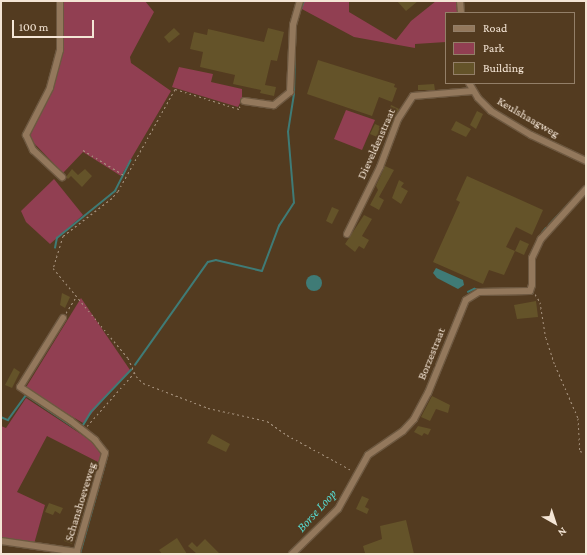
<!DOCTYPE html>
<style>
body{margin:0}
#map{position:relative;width:587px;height:555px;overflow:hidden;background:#533b20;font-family:"Crimson Pro",serif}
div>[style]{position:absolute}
.green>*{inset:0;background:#913f52}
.water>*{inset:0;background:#3f7b76}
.round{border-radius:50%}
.stream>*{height:1.5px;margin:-0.75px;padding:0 0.75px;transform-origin:0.75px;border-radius:0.75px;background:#3f7b76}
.building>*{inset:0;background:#645329}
.path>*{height:1px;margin-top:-0.5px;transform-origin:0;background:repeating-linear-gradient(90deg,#a6927d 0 2px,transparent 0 5px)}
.roads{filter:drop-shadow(1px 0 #6d5840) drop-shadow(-1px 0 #6d5840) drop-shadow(0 1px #6d5840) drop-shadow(0 -1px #6d5840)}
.minor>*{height:6px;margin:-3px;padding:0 3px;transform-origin:3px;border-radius:3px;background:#93785c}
span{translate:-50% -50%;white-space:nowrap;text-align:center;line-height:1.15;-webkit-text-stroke:4px #533b20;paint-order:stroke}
.street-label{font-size:12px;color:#f4e5d5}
.water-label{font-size:13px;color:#57d7cd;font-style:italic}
.frame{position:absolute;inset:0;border:2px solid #f4e5d5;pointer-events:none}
.legend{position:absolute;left:445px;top:12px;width:130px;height:72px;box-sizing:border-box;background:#533b20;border:1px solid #937f68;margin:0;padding:5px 7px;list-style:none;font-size:12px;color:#f4e5d5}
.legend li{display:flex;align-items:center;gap:8px;height:20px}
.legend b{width:20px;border:1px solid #937f68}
.north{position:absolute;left:535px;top:503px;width:40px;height:40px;-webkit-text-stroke:3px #533b20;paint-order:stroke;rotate:141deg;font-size:11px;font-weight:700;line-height:16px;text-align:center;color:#f4e5d5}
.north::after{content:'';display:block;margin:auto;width:14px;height:18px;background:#f4e5d5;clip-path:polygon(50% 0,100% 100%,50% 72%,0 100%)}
.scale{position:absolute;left:12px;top:20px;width:82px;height:18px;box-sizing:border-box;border:2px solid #f4e5d5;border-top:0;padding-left:5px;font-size:12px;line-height:14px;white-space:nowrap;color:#f4e5d5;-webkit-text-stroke:3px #533b20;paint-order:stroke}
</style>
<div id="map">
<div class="green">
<div style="clip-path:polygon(64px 1px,145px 1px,154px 12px,130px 57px,131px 63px,171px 91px,121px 176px,83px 152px,63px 173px,28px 137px,50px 87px,64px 30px)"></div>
<div style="clip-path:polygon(302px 1px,349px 1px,349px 12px,396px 40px,411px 21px,436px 1px,457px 1px,457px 13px,446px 13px,446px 42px,415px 44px,415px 48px,354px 37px,300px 8px)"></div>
<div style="clip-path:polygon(179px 67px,213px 74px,211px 82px,242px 89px,242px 99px,238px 107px,172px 87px)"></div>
<div style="clip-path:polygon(346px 110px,375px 120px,362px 150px,334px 139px)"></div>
<div style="clip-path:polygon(54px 179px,83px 215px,50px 244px,26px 222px,21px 211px)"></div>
<div style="clip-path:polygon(81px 298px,130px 370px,83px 423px,25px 389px)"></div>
<div style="clip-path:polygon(26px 398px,93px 442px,102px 456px,100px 463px,47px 436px,17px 492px,45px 505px,34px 544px,1px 539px,1px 426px,6px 428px)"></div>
</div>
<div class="water">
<div style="clip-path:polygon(436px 268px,463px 280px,464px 285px,458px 289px,437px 278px,433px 273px)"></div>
<div class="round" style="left:306px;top:275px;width:16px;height:16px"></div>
</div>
<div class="stream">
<div style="left:301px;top:9px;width:9px;rotate:-69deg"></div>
<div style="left:549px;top:225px;width:44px;rotate:-46.8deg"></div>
<div style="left:542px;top:233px;width:6px;rotate:-51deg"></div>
<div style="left:55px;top:248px;width:10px;rotate:-79deg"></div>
<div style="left:57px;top:238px;width:75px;rotate:-39deg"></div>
<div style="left:115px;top:191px;width:34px;rotate:-63deg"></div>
<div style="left:468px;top:292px;width:7px;rotate:-27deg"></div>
<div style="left:474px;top:289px;width:12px"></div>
<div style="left:135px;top:365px;width:126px;rotate:-54.7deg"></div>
<div style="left:208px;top:262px;width:8px;rotate:-14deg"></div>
<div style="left:216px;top:260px;width:47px;rotate:13.4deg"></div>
<div style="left:262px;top:271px;width:48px;rotate:-69.3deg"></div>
<div style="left:279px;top:226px;width:27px;rotate:-57deg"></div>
<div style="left:294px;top:203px;width:71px;rotate:-94.8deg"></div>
<div style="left:288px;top:132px;width:38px;rotate:-81deg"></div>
<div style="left:294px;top:94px;width:43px;rotate:-88.7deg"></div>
<div style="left:1px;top:417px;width:8px;rotate:23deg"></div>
<div style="left:8px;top:420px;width:31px;rotate:-54deg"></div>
<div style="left:26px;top:395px;width:59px;rotate:34deg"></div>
<div style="left:82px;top:427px;width:17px;rotate:-59deg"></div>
<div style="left:91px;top:412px;width:58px;rotate:-46.4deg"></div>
<div style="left:99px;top:441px;width:10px;rotate:53deg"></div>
<div style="left:80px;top:554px;width:104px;rotate:-74.4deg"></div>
</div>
<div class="building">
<div style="clip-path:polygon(397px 1px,418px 1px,406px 11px)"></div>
<div style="clip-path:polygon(174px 28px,180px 34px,169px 43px,164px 37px)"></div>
<div style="clip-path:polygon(268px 28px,284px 32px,277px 61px,271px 60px,265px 85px,276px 87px,274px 96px,260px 93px,261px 90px,233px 84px,235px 75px,200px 67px,203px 52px,190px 49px,194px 32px,207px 35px,208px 29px,264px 42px)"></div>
<div style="clip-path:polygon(318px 60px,395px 84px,394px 87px,397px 88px,392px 102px,379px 97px,372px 116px,307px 94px)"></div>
<div style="clip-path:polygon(434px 84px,435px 90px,418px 90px,418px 85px)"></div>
<div style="clip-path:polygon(391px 105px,399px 109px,389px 129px,386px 128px,391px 117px,388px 112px)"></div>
<div style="clip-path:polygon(477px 111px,483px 114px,476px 129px,470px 125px)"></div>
<div style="clip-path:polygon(456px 121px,471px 129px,466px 137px,451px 130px)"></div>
<div style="clip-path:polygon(375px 124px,382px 127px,377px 137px,370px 134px)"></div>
<div style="clip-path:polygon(385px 166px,394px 170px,379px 197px,384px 200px,379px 210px,370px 205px,378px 190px,376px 186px)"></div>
<div style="clip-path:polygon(72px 169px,78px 175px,85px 169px,92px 176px,82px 187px,71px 176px,68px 179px,66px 177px)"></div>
<div style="clip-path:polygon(467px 176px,543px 210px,532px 235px,516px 227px,506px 247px,515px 251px,504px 275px,489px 270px,483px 284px,433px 262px,460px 202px,456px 200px)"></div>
<div style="clip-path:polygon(399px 180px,404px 183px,401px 187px,408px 191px,401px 204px,392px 198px)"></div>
<div style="clip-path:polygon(332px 207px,339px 210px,332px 224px,326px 221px)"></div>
<div style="clip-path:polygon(364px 215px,372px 219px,362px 236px,369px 240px,364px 249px,359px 246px,355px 252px,345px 244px)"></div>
<div style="clip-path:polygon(520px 240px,529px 244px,524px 255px,515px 251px)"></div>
<div style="clip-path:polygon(62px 293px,70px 297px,65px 308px,60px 305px)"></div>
<div style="clip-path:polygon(536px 301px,538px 317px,517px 319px,514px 305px)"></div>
<div style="clip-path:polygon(14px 368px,20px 372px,12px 388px,5px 385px)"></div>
<div style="clip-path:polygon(432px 396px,450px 405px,448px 413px,436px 409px,430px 421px,421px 417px)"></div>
<div style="clip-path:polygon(418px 426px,431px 429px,428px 435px,424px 433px,422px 436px,414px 432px)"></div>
<div style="clip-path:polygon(212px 434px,230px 444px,226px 452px,207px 443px)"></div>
<div style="clip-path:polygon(362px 496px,369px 499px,365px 507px,369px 509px,367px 514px,356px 509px)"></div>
<div style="clip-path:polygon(49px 503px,63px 508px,60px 514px,55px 511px,53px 515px,45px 512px)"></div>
<div style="clip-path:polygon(76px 514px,82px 516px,72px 544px,64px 541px,74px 524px,72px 523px)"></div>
<div style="clip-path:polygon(406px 520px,414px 554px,365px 553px,363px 546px,382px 539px,380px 526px)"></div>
<div style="clip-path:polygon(177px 538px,187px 554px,162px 554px,159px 550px)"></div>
<div style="clip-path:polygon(205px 539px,220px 554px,197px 554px,188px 546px,192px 542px,197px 547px)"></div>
</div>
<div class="path">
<div style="left:240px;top:106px;width:3px;rotate:108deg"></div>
<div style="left:239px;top:109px;width:67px;rotate:-162.6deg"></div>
<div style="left:175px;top:89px;width:117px;rotate:119.2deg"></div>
<div style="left:118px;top:191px;width:9px;rotate:131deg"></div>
<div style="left:112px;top:198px;width:62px;rotate:142.2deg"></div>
<div style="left:63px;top:236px;width:34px;rotate:107deg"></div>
<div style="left:53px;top:268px;width:117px;rotate:50.2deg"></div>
<div style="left:128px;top:358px;width:20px;rotate:66deg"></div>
<div style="left:136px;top:376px;width:10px;rotate:45deg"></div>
<div style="left:143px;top:383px;width:70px;rotate:21deg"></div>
<div style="left:208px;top:408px;width:60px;rotate:12.4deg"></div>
<div style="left:267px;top:421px;width:24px;rotate:35deg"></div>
<div style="left:287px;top:435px;width:75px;rotate:28.6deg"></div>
<div style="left:83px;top:150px;width:48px;rotate:31.4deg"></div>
<div style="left:535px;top:294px;width:9px;rotate:58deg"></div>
<div style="left:540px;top:302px;width:36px;rotate:81deg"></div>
<div style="left:546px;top:338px;width:28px;rotate:72deg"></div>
<div style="left:555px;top:365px;width:58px;rotate:66.5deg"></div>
<div style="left:578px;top:418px;width:33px;rotate:87deg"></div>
<div style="left:580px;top:451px;width:6px;rotate:18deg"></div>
<div style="left:66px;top:313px;width:19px;rotate:-58deg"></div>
<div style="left:87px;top:426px;width:71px;rotate:-48.4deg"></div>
</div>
<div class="roads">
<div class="minor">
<div style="left:60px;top:1px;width:49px;rotate:90deg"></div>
<div style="left:60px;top:50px;width:39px;rotate:105deg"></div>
<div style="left:50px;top:88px;width:53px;rotate:117.1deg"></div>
<div style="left:26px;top:135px;width:17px;rotate:65deg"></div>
<div style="left:33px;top:150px;width:40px;rotate:43deg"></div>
<div style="left:460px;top:1px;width:12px;rotate:85deg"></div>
<div style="left:469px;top:83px;width:17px;rotate:59deg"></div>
<div style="left:478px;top:98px;width:18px;rotate:45deg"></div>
<div style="left:491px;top:111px;width:47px;rotate:31deg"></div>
<div style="left:531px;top:135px;width:61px;rotate:25.3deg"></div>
<div style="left:244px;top:101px;width:30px;rotate:8deg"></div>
<div style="left:274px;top:105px;width:21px;rotate:-39deg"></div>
<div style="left:290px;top:92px;width:67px;rotate:-87.4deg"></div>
<div style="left:293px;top:25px;width:25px;rotate:-74deg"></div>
<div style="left:347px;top:234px;width:75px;rotate:-63.8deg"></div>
<div style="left:380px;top:167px;width:51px;rotate:-69.4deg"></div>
<div style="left:398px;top:119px;width:27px;rotate:-57deg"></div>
<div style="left:413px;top:96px;width:60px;rotate:-4.8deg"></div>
<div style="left:63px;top:318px;width:81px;rotate:121.9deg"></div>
<div style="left:20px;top:387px;width:61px;rotate:33.7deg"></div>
<div style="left:71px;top:421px;width:31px;rotate:38deg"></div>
<div style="left:95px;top:440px;width:16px;rotate:52deg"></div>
<div style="left:105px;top:453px;width:105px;rotate:106deg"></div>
<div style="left:1px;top:541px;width:77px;rotate:8.2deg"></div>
<div style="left:292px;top:554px;width:64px;rotate:-44.4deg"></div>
<div style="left:338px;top:509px;width:62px;rotate:-60.9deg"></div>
<div style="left:368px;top:455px;width:42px;rotate:-34.4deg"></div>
<div style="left:403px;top:431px;width:16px;rotate:-47deg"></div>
<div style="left:414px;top:419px;width:30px;rotate:-62deg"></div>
<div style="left:428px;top:393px;width:100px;rotate:-67.8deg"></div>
<div style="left:466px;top:300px;width:15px;rotate:-32deg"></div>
<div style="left:479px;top:292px;width:51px;rotate:-1.1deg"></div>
<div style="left:530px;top:291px;width:6px;rotate:-72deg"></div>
<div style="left:532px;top:285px;width:27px;rotate:-90deg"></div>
<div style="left:532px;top:258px;width:21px;rotate:-65deg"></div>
<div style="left:541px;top:239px;width:67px;rotate:-48deg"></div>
</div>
</div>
<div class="street-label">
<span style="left:528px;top:118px;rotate:30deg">Keulshaagweg</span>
<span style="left:377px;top:144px;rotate:-66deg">Dieveldenstraat</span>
<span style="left:432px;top:354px;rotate:-68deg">Borzestraat</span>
<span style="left:81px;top:502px;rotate:-73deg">Schanshoeveweg</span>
</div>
<div class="water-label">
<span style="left:317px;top:511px;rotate:-48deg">Borse Loop</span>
</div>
<div class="frame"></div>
<ul class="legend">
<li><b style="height:5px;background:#93785c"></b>Road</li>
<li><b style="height:11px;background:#913f52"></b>Park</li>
<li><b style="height:11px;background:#645329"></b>Building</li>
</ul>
<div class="north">N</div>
<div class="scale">100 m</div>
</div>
